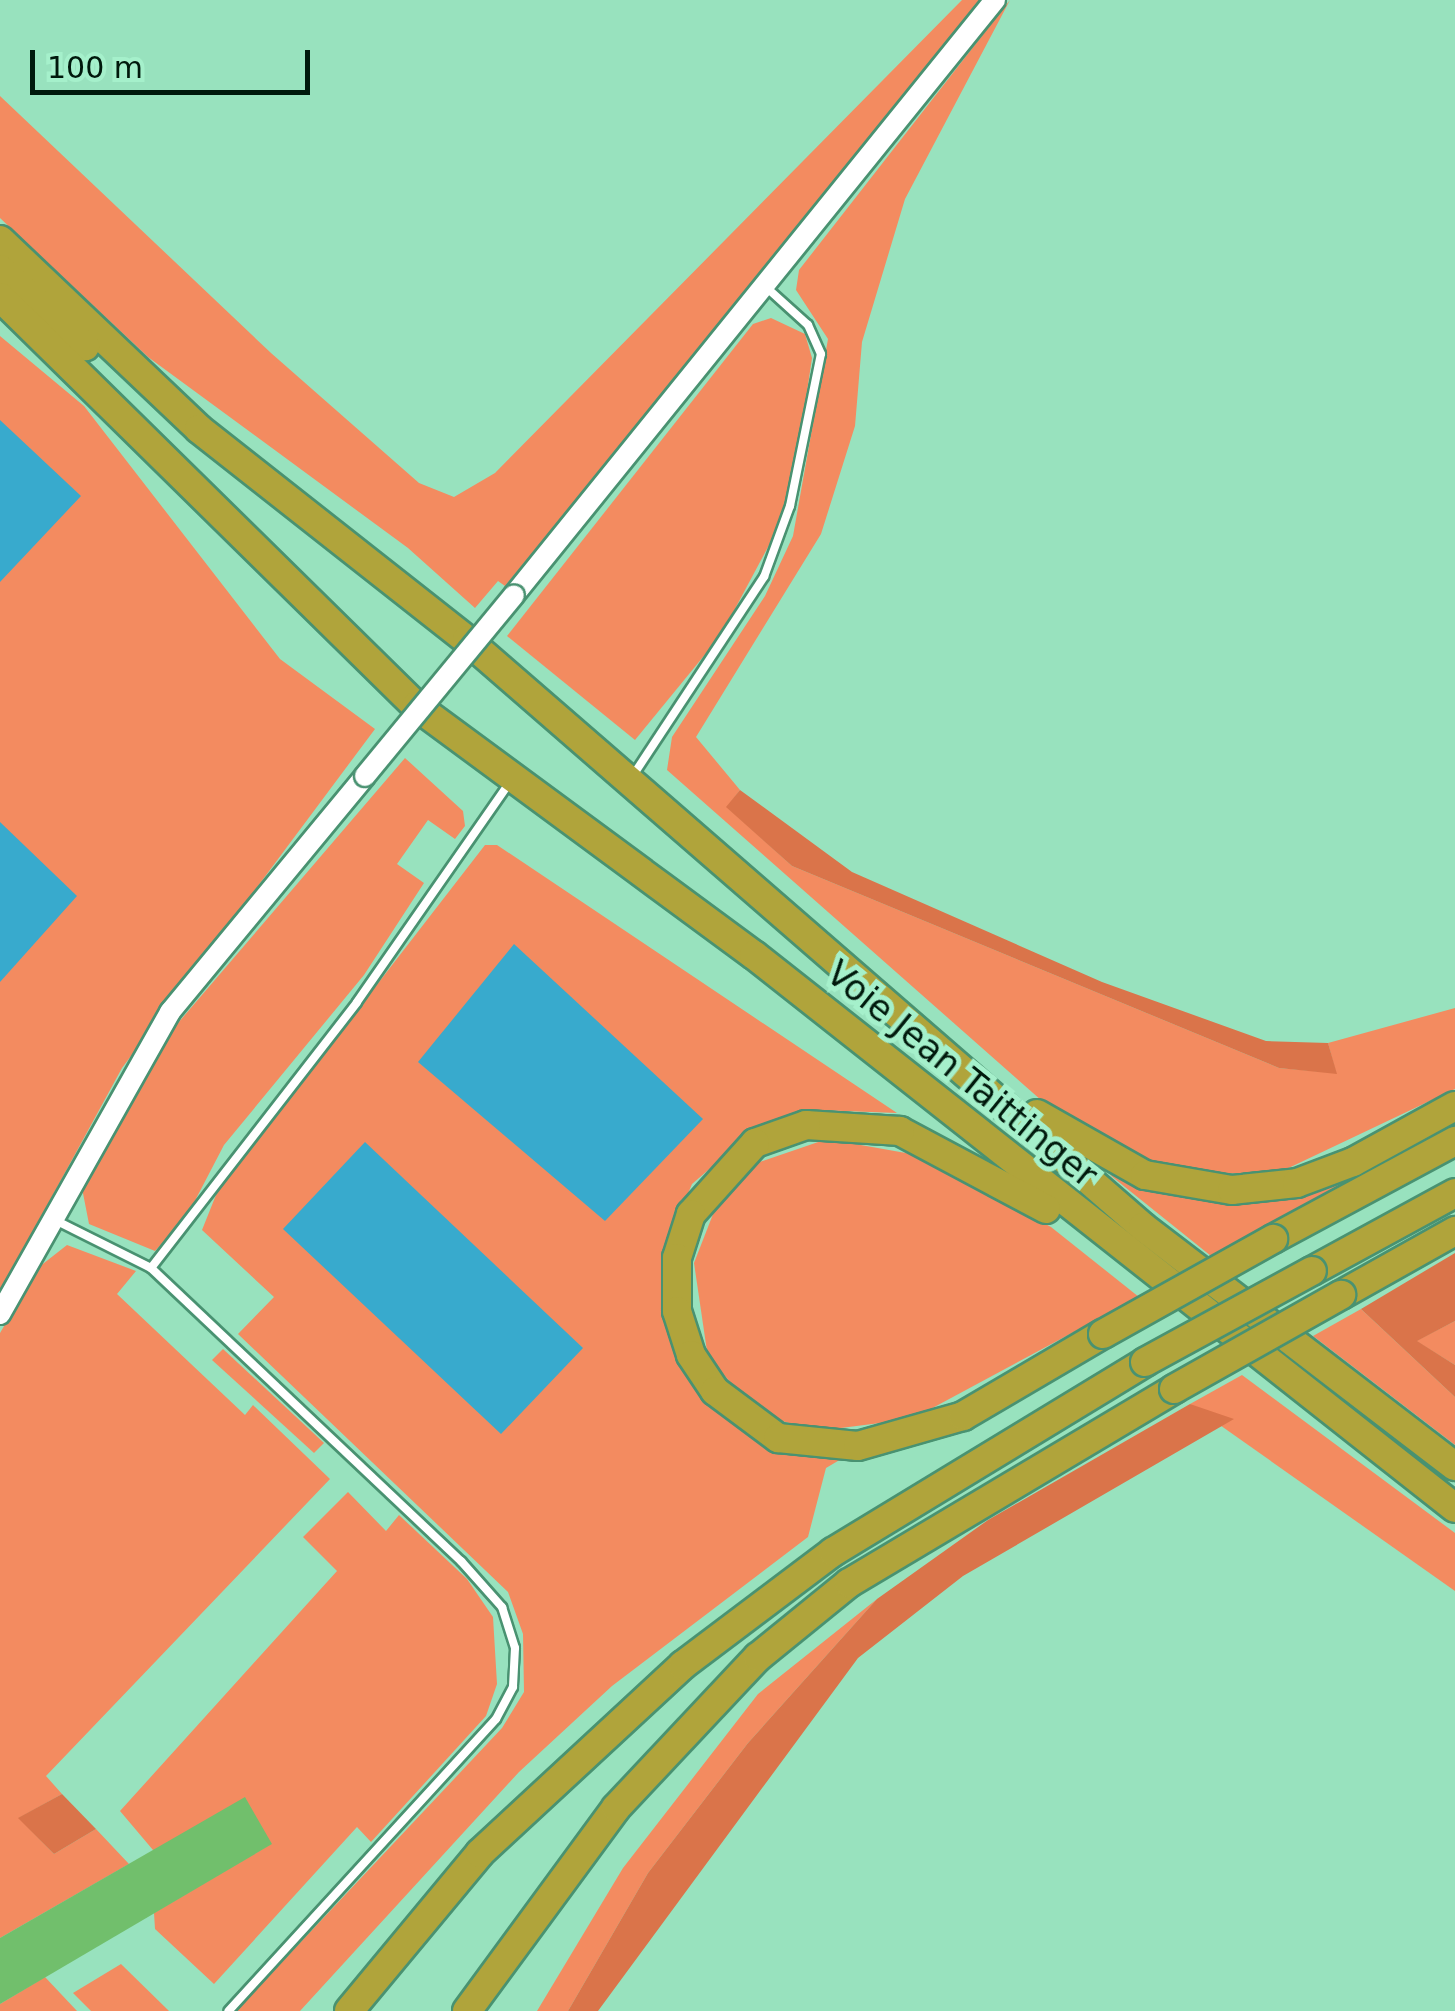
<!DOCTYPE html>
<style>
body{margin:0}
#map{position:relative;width:1455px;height:2011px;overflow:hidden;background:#98e2be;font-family:"DejaVu Sans",sans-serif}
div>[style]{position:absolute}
.green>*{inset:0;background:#f38b60}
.forest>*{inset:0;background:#da744a}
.water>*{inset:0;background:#38aacd}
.building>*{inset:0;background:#71bf6c}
.roads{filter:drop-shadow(2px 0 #499271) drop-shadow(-2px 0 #499271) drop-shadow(0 2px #499271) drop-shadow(0 -2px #499271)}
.service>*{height:8px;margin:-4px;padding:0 4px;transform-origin:4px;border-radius:4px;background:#fff}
.tertiary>*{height:20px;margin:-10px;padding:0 10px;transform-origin:10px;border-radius:10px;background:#fff}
.motorway>*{height:28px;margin:-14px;padding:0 14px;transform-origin:14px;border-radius:14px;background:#b0a43b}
.bridges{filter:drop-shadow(2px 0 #499271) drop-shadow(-2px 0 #499271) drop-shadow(0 2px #499271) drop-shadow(0 -2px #499271)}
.tertiary-bridge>*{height:20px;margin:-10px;padding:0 10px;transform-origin:10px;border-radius:10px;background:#fff}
.motorway-bridge>*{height:28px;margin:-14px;padding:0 14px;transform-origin:14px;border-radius:14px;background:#b0a43b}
span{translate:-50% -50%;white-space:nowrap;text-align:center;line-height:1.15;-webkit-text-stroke:10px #a5f0cb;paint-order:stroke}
.street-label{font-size:35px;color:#00190c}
.scale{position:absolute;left:30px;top:50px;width:280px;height:45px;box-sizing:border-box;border:5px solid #00190c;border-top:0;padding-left:12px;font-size:30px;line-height:35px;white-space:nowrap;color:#00190c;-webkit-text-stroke:8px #a5f0cb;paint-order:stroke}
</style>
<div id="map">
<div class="green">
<div style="clip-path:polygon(962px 0,981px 0,904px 105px,505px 586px,498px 581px,475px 608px,408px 548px,148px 357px,0 218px,0 96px,271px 353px,419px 483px,454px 497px,495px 473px)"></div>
<div style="clip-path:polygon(1010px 0,905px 199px,862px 342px,855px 426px,821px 534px,696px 737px,740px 790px,727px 807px,792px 866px,1279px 1068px,1336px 1073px,1328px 1043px,1455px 1008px,1455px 1089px,1278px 1173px,1194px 1174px,1128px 1159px,1058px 1115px,667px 770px,672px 737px,765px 596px,793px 536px,828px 339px,796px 290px,799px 270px)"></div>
<div style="clip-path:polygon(771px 318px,805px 334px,812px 358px,790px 506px,721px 635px,635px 740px,507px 636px,753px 324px)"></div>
<div style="clip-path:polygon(0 336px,84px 406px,280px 659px,375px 729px,122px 1068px,0 1292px)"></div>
<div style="clip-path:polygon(405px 758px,463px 811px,465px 826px,455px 839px,428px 820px,397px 864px,424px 883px,364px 975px,224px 1145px,187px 1216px,155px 1251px,89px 1224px,81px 1183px,160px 1044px)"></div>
<div style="clip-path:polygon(485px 845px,497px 845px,897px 1113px,817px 1110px,756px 1129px,692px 1184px,671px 1234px,703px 1397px,761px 1436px,848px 1455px,826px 1468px,808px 1537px,612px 1686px,519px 1772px,300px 2011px,236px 2011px,502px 1728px,524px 1692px,523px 1634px,508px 1592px,238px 1334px,274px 1297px,202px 1230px,218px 1190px)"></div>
<div style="clip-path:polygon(1424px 1138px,1211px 1256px,1110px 1175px,1226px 1197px)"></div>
<div style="clip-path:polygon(827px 1139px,917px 1155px,1051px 1227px,1139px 1297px,912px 1419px,817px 1431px,761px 1415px,708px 1358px,694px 1263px,722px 1191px,754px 1164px)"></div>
<div style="clip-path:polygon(67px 1245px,136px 1271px,117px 1294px,245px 1415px,253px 1405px,330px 1479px,46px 1776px,62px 1794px,19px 1818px,54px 1854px,96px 1829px,129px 1864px,0 1938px,0 1333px,39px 1267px)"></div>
<div style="clip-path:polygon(1361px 1309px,1455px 1397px,1455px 1445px,1313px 1336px)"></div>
<div style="clip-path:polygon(1455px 1321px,1455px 1365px,1416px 1341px)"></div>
<div style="clip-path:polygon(223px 1349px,324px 1443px,314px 1453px,212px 1360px)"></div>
<div style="clip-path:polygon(1242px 1375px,1455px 1533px,1455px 1591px,1190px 1404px)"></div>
<div style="clip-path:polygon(348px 1492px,386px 1531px,399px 1515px,467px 1579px,493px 1617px,497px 1684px,486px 1716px,371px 1842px,357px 1827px,214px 1984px,155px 1929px,154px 1913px,271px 1844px,153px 1850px,120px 1811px,337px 1571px,303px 1537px)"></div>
<div style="clip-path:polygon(877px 1599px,748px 1743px,648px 1873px,568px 2011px,537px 2011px,623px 1868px,758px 1694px)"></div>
<div style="clip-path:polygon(121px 1964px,169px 2011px,91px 2011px,73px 1993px)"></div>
<div style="clip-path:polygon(45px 1977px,77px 2011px,0 2011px,0 2004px)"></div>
</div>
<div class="forest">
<div style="clip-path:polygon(740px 790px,852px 872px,1102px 982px,1266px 1041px,1328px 1043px,1337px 1074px,1279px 1068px,792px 866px,726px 807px)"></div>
<div style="clip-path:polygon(1455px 1253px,1455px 1321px,1417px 1341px,1455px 1365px,1455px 1397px,1361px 1309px)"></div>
<div style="clip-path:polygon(1190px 1404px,1234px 1419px,963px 1576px,858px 1658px,598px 2011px,568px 2011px,648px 1873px,748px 1743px,877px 1599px,988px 1520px)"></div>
<div style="clip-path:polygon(62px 1794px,96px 1829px,54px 1854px,18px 1818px)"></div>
</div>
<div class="water">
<div style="clip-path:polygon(0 420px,81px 496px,0 582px)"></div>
<div style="clip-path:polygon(0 822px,77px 896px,0 982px)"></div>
<div style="clip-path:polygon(514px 944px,703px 1119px,605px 1221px,418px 1062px)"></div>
<div style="clip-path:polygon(365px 1142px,583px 1348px,501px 1434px,283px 1229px)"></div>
</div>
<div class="building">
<div style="clip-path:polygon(245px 1797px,272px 1844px,0 2004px,0 1938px)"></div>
</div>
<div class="roads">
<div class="service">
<div style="left:632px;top:777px;width:240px;rotate:-56.6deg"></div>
<div style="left:764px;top:577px;width:76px;rotate:-69.9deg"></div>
<div style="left:790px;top:506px;width:155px;rotate:-78.5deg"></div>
<div style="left:821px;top:354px;width:32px;rotate:-114deg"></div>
<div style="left:808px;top:325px;width:55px;rotate:-137.9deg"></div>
<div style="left:55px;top:1220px;width:107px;rotate:26.6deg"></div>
<div style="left:151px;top:1268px;width:427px;rotate:43.4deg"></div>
<div style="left:461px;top:1561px;width:62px;rotate:48.3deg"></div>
<div style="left:502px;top:1607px;width:43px;rotate:72.4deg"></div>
<div style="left:515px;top:1648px;width:39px;rotate:93deg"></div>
<div style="left:513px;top:1687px;width:36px;rotate:118deg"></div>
<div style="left:496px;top:1719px;width:396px;rotate:132.5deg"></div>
<div style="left:151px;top:1268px;width:336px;rotate:-52.2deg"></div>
<div style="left:357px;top:1002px;width:268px;rotate:-55.2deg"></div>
</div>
<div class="tertiary">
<div style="left:514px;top:595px;width:765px;rotate:-51.05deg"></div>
<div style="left:0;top:1314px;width:347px;rotate:-60.6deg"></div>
<div style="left:170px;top:1012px;width:306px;rotate:-50.4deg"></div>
</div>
<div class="motorway">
<div style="left:0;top:240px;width:274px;rotate:43.5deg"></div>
<div style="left:199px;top:429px;width:341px;rotate:38.2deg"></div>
<div style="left:467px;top:640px;width:895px;rotate:40.97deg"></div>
<div style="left:1143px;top:1227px;width:393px;rotate:37.5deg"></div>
<div style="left:0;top:269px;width:115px;rotate:42.2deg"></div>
<div style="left:0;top:297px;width:583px;rotate:44.51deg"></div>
<div style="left:416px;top:706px;width:420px;rotate:36.4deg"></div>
<div style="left:754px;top:955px;width:893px;rotate:38.27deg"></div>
<div style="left:1037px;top:1114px;width:124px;rotate:29.5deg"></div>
<div style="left:1145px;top:1175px;width:88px;rotate:9.8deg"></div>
<div style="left:1232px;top:1190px;width:65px;rotate:-6.1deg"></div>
<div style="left:1297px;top:1183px;width:60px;rotate:-20.6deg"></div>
<div style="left:1353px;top:1162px;width:116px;rotate:-28.8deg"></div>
<div style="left:1046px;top:1209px;width:166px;rotate:-151.9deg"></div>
<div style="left:900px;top:1131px;width:94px;rotate:-176.3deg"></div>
<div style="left:806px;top:1125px;width:54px;rotate:160.6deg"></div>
<div style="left:755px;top:1143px;width:96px;rotate:132deg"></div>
<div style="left:691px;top:1214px;width:46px;rotate:107.7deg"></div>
<div style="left:677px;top:1258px;width:53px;rotate:90deg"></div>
<div style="left:677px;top:1311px;width:46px;rotate:72.3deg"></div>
<div style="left:691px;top:1355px;width:43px;rotate:56.3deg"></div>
<div style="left:715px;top:1391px;width:79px;rotate:36.7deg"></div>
<div style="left:778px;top:1438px;width:80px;rotate:5.7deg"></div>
<div style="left:858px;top:1446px;width:109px;rotate:-15.9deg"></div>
<div style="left:963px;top:1416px;width:162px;rotate:-30.4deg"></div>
<div style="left:1273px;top:1239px;width:207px;rotate:-28.3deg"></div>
<div style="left:1312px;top:1271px;width:163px;rotate:-28.6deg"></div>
<div style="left:1341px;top:1295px;width:131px;rotate:-29.3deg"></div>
<div style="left:349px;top:2011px;width:205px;rotate:-50.3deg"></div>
<div style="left:480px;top:1853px;width:277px;rotate:-42.8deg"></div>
<div style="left:683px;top:1665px;width:188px;rotate:-37deg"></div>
<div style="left:833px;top:1552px;width:365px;rotate:-31.3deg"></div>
<div style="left:467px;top:2011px;width:252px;rotate:-53.7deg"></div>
<div style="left:616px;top:1808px;width:207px;rotate:-46.8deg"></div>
<div style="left:758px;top:1657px;width:117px;rotate:-39.1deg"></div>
<div style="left:849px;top:1583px;width:378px;rotate:-30.8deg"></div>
</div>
</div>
<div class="bridges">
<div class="tertiary-bridge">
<div style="left:365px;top:776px;width:234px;rotate:-50.5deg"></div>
</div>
<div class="motorway-bridge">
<div style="left:1103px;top:1334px;width:195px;rotate:-29.2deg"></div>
<div style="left:1145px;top:1362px;width:190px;rotate:-28.6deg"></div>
<div style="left:1174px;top:1389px;width:192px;rotate:-29.4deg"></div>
</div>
</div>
<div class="street-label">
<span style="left:962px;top:1074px;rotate:39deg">Voie Jean Taittinger</span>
</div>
<div class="scale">100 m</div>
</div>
